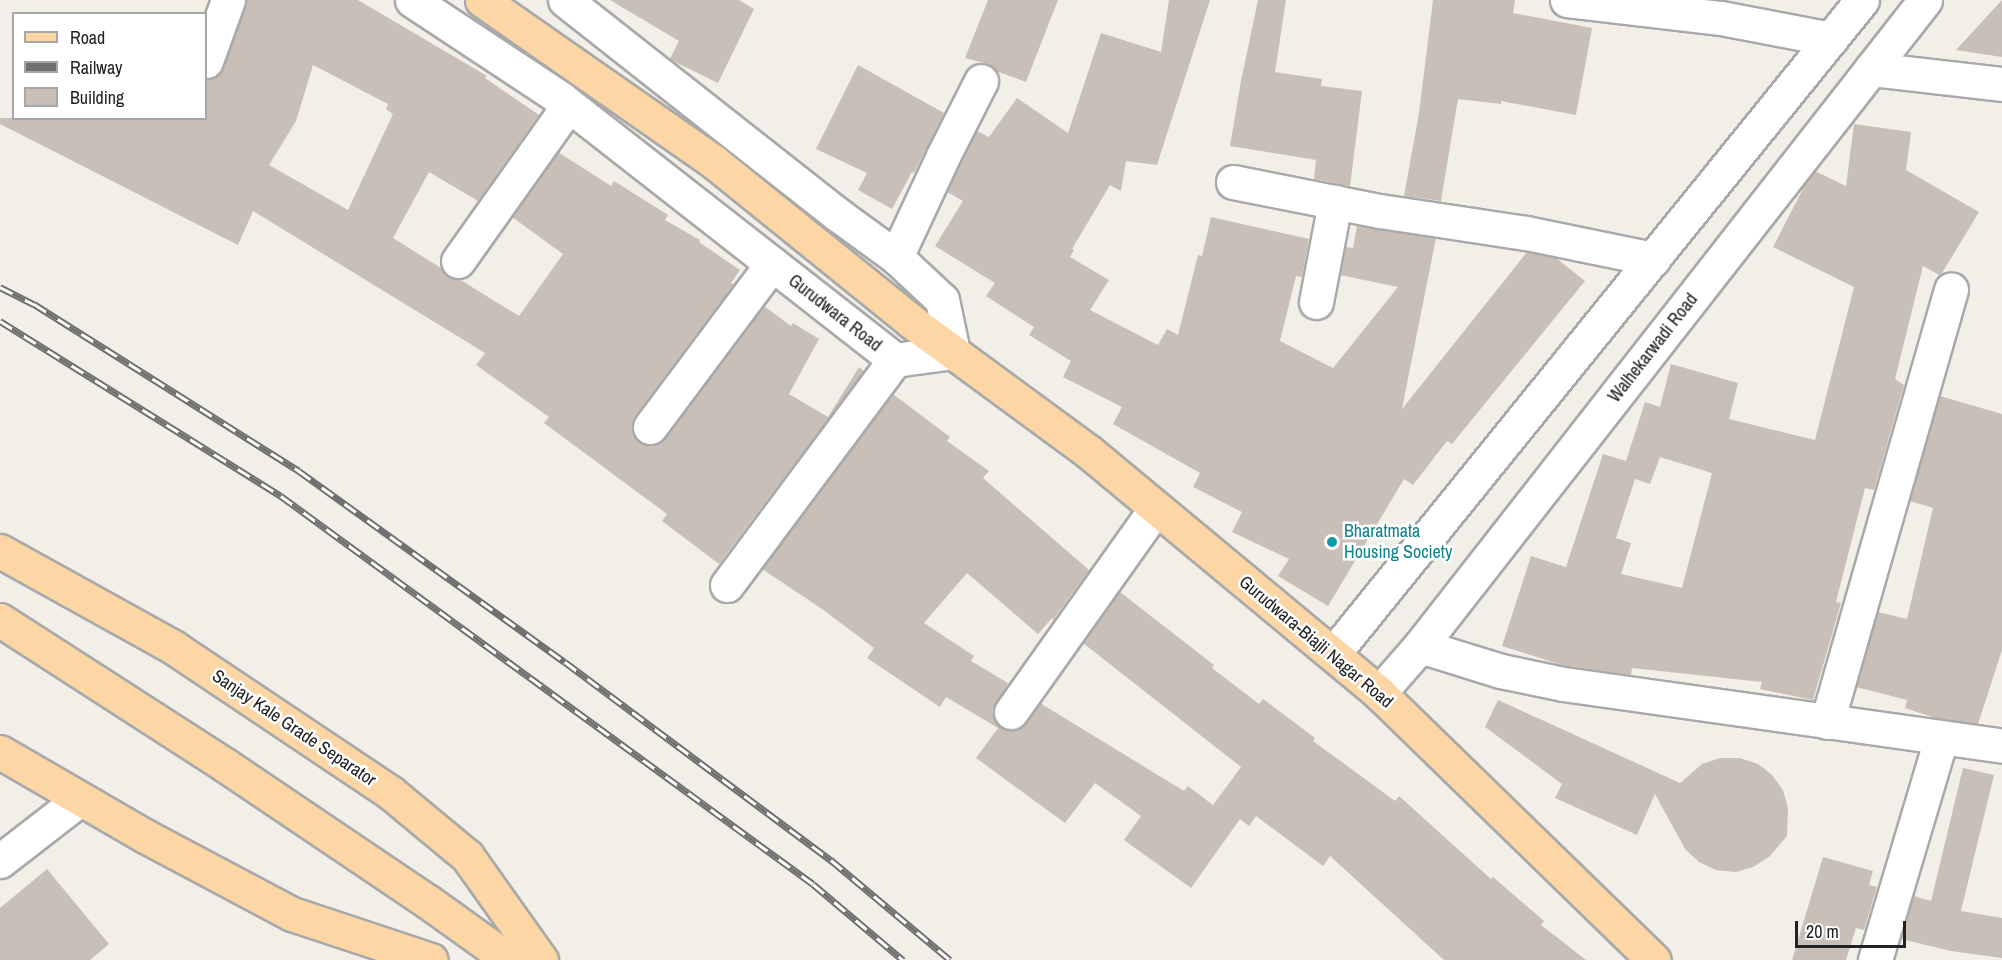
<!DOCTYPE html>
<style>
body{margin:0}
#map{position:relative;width:2002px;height:960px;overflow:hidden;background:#f2efe9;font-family:"Archivo Narrow",sans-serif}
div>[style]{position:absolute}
.building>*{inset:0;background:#c7bfb8}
.roads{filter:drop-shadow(2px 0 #a9a9a9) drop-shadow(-2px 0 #a9a9a9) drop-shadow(0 2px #a9a9a9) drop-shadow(0 -2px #a9a9a9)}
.minor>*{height:33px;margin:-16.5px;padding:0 16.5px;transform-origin:16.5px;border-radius:16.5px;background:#fff}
.major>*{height:33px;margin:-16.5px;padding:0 16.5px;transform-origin:16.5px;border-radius:16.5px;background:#fcd6a4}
.rail>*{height:7px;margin-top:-3.5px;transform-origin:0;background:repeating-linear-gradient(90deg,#fff 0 14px,#707070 0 28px);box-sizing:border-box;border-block:2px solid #707070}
.dots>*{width:16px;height:16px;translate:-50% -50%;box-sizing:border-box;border:3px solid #fff;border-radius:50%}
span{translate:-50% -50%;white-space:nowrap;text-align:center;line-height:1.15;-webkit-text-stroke:5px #fff;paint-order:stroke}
.street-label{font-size:18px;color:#222}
.culture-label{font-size:18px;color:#0d838f}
.left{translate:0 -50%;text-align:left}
.legend{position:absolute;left:12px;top:12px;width:195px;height:108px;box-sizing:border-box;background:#fff;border:2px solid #a7a7a7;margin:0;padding:8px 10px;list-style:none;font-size:18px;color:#222}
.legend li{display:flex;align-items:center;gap:12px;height:30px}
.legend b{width:30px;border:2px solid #a7a7a7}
.scale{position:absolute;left:1795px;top:921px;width:111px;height:27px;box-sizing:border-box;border:3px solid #222;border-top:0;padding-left:8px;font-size:18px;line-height:21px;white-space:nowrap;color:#222;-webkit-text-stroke:4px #fff;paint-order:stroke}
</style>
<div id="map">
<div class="building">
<div style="clip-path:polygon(evenodd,246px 0,358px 0,487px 76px,485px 78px,539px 115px,478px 201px,429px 172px,393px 238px,441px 268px,448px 277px,459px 279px,519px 316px,563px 254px,512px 217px,558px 152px,611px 186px,614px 181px,668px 215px,665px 220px,700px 240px,699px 242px,740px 270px,731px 283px,734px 284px,635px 416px,632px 424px,633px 434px,639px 442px,647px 445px,657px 444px,665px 438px,764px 306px,791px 326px,793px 323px,819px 339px,789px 394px,828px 417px,859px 367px,864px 371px,719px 564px,662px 521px,667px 514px,544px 423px,549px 417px,476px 365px,485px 353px,253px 211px,238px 245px,0 124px,0 118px,206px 118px,206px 79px,218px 76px,223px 68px,246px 0,313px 65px,388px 104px,386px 109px,393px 114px,348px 210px,269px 165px,296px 121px,313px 65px)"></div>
<div style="clip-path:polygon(610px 0,739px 0,754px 9px,718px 83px,675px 62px,670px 59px,679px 41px)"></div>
<div style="clip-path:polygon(988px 0,1058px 0,1026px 82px,996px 71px,989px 64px,965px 58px)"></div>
<div style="clip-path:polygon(1169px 0,1210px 0,1157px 165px,1126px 161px,1121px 191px,1110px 185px,1072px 249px,1074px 250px,1070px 257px,1109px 280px,1090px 310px,1158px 345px,1167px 329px,1178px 335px,1198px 255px,1202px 256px,1211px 217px,1309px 239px,1302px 277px,1296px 276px,1280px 341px,1333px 368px,1398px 287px,1340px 275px,1346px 247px,1353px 248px,1357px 226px,1436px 238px,1402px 409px,1527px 252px,1556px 258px,1585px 281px,1452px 444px,1447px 441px,1413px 485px,1404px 479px,1328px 606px,1278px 576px,1289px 559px,1232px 532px,1242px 512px,1193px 487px,1200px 473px,1113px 424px,1122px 407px,1063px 377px,1071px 361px,1029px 335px,1034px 327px,986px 296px,995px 283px,935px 246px,963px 201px,947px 192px,977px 131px,989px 137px,1017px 98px,1068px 133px,1101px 33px,1161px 52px)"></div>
<div style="clip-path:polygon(1258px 0,1286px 0,1275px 72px,1322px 79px,1321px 86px,1362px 91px,1350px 186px,1314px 179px,1316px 160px,1230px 146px,1241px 81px)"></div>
<div style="clip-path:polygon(1433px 0,1515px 0,1513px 13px,1592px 28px,1576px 115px,1501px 101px,1501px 104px,1458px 99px,1441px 201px,1404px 196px,1419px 113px)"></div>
<div style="clip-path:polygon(2002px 0,2002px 57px,1956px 50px)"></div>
<div style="clip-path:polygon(858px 65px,944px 113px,914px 173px,912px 172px,892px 209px,858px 190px,867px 173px,816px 149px)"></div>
<div style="clip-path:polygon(evenodd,1854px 124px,1911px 132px,1906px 170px,1979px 212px,1942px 273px,1939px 275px,1923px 266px,1895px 379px,1904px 385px,1874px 490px,1865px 488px,1836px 602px,1841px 603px,1813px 700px,1760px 689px,1762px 682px,1632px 668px,1631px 675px,1562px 665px,1502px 646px,1531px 556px,1566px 567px,1603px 454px,1626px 461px,1645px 402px,1660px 407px,1671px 364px,1738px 383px,1729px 419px,1815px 440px,1854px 287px,1773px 247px,1806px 183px,1815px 171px,1846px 186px,1854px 124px,1660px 457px,1712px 473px,1682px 588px,1621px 574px,1631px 543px,1616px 538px,1635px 479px,1650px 484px,1660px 457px)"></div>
<div style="clip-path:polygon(893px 394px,950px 437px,947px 441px,989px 471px,983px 478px,1089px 570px,1053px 620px,1052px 618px,1038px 634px,967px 573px,924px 623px,974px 656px,971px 661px,1008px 683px,992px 710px,994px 719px,1000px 727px,1010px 731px,1019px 729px,1040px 703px,1184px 791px,1188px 786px,1213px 805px,1241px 767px,1083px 643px,1120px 592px,1214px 665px,1212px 668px,1259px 704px,1263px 699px,1315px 738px,1313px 741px,1395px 801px,1399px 796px,1491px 879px,1493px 877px,1544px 921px,1541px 925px,1586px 960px,1444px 960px,1330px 856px,1323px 866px,1256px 816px,1249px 826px,1240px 819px,1191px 888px,1124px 840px,1141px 816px,1095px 783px,1065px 823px,976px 758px,998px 728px,946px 697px,940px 707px,867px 658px,874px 648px,822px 609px,762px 569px)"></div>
<div style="clip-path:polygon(1940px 396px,2002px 414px,2002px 650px,1978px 724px,1935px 718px,1905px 708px,1907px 700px,1856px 687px,1878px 612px,1907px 619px,1933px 508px,1910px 501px)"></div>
<div style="clip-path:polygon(1498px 700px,1680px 783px,1702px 764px,1720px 758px,1740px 758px,1758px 764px,1772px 775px,1783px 790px,1788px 808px,1787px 836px,1769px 857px,1753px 867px,1736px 872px,1716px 870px,1699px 862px,1685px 849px,1655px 794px,1637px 835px,1555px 798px,1562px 784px,1485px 727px)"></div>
<div style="clip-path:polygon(1963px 768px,1994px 775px,1961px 911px,2002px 918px,2002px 958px,1951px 951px,1901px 939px,1914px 896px,1931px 901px)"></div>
<div style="clip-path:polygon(1823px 857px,1873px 871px,1869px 885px,1877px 887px,1864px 930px,1856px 928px,1846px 960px,1792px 960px)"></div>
<div style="clip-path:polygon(47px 869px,109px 944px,90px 960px,0 960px,0 908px)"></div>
</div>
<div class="roads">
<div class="minor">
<div style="left:412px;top:0;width:178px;rotate:33.5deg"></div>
<div style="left:560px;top:98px;width:425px;rotate:38deg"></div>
<div style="left:895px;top:360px;width:59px;rotate:-7.9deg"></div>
<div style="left:953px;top:352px;width:53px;rotate:-101.9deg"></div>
<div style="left:942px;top:300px;width:63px;rotate:-136.9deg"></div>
<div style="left:896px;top:257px;width:73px;rotate:-143.9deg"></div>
<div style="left:837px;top:214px;width:346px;rotate:-141.8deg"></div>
<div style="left:1567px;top:0;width:155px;rotate:6.7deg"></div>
<div style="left:1721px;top:18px;width:112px;rotate:10.8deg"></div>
<div style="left:206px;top:61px;width:65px;rotate:-70.2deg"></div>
<div style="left:1871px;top:69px;width:132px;rotate:6.5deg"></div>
<div style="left:1233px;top:182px;width:150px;rotate:11.2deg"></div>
<div style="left:1380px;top:211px;width:148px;rotate:8.6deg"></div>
<div style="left:1526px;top:233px;width:130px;rotate:11.6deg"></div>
<div style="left:896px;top:257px;width:111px;rotate:-65deg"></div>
<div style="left:943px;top:156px;width:84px;rotate:-63.1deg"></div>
<div style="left:458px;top:261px;width:191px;rotate:-54.6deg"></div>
<div style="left:1316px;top:302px;width:102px;rotate:-79.2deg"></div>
<div style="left:650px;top:427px;width:204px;rotate:-53.2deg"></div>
<div style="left:727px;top:585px;width:281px;rotate:-53.3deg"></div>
<div style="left:1420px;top:646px;width:85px;rotate:17.2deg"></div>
<div style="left:1501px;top:671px;width:63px;rotate:11.8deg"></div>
<div style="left:1563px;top:684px;width:443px;rotate:8deg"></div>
<div style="left:1333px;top:654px;width:841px;rotate:-51.03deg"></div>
<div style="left:1379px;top:693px;width:62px;rotate:-48.9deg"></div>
<div style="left:1420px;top:646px;width:820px;rotate:-51.98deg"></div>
<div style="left:1011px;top:712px;width:250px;rotate:-54.6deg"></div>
<div style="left:1827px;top:722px;width:450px;rotate:-74deg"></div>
<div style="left:0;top:861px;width:101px;rotate:-37.8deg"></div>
<div style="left:1875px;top:960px;width:232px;rotate:-73.4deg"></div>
</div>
<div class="major">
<div style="left:482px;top:0;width:283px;rotate:34.9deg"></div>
<div style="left:714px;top:162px;width:255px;rotate:38.9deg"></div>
<div style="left:912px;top:322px;width:220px;rotate:36.3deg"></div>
<div style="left:1089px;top:452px;width:377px;rotate:39.7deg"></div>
<div style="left:1379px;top:693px;width:383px;rotate:44.2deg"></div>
<div style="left:0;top:551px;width:198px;rotate:29deg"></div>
<div style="left:173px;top:647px;width:262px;rotate:33.8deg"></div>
<div style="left:391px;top:793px;width:99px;rotate:39.7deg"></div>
<div style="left:467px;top:856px;width:128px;rotate:54.6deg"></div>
<div style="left:0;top:620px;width:268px;rotate:32.8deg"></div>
<div style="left:225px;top:765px;width:244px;rotate:34deg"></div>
<div style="left:427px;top:901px;width:101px;rotate:35.7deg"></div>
<div style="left:0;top:752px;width:168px;rotate:30.1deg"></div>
<div style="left:145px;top:836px;width:166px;rotate:28deg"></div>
<div style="left:292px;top:914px;width:146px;rotate:18.3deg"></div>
</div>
</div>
<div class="rail">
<div style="left:0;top:287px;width:38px;rotate:27deg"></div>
<div style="left:34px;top:304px;width:313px;rotate:32.2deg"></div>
<div style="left:299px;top:471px;width:327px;rotate:35.7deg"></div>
<div style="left:565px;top:662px;width:332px;rotate:36.7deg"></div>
<div style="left:831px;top:860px;width:155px;rotate:40deg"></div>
<div style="left:0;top:321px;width:331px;rotate:31.9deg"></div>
<div style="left:281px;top:496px;width:658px;rotate:36.1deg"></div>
<div style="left:813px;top:884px;width:118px;rotate:40.2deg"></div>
</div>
<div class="dots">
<div style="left:1332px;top:542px;background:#0f9aa8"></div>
</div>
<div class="street-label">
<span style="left:835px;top:313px;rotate:38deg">Gurudwara Road</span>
<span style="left:1653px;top:348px;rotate:-52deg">Walhekarwadi Road</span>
<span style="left:1316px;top:642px;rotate:40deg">Gurudwara-Biajli Nagar Road</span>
<span style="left:294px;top:728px;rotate:34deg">Sanjay Kale Grade Separator</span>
</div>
<div class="culture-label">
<span class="left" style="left:1344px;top:542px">Bharatmata<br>Housing Society</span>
</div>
<ul class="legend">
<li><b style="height:8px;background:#fcd6a4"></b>Road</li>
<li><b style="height:8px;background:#707070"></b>Railway</li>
<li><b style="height:16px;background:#c7bfb8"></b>Building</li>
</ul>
<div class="scale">20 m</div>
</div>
